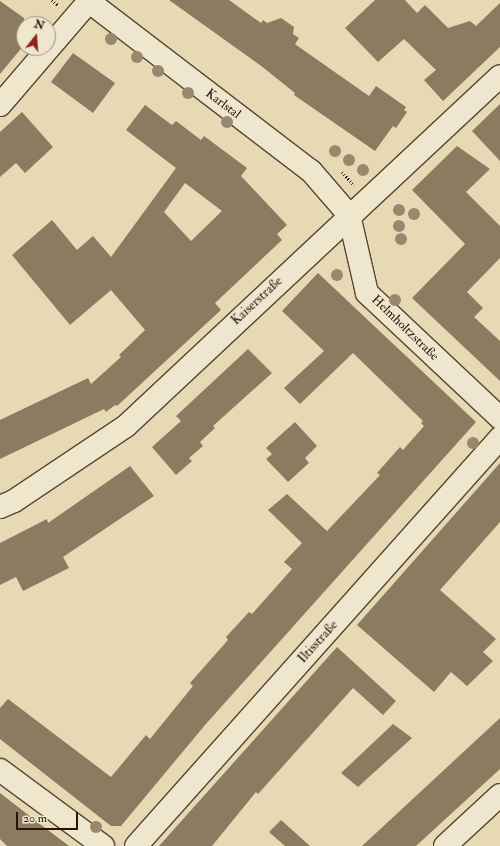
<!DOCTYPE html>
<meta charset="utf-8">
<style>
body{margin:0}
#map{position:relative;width:500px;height:846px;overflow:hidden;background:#e7d9b3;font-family:"IM FELL Double Pica",serif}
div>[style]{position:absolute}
.building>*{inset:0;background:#8b7b61}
.path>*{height:2.5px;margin-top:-1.25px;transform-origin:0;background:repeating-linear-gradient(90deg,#281508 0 1px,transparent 0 3px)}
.roads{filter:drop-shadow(1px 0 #584633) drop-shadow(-1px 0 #584633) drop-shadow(0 1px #584633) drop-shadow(0 -1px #584633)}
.minor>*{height:22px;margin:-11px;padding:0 11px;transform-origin:11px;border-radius:11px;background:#efe6ce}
.trees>*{width:12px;height:12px;margin:-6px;border-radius:50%;background:#98886d}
span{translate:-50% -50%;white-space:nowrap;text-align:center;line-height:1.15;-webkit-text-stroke:3px #efe6ce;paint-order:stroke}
.street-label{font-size:13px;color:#281508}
.north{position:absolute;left:16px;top:16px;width:40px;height:40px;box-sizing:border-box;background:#efe6ce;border:1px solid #9f927f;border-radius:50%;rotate:17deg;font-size:11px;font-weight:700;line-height:16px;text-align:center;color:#281508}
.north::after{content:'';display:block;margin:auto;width:14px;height:18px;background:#8f2418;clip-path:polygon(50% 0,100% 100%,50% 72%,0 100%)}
.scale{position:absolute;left:16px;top:812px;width:62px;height:18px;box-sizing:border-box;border:2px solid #281508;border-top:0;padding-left:5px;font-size:12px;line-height:14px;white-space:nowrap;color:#281508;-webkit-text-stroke:3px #efe6ce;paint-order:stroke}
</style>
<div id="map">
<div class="building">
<div style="clip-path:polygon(169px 0,229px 0,261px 23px,263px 20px,267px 23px,281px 18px,294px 27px,293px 34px,299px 38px,295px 44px,299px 47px,369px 96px,376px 86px,406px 107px,404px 110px,407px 112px,396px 128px,393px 126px,375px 151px,294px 95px,295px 93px,260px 65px)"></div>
<div style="clip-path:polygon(375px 0,405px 0,417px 13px,425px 5px,448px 28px,470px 21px,476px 26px,500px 3px,500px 47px,443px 101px,424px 80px,436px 70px,404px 39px,378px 62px,345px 28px)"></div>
<div style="clip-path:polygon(0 1px,24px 18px,24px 45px,0 74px)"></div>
<div style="clip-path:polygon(73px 53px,115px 83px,93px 113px,51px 82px)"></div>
<div style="clip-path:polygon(500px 104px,500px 161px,472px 131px)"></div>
<div style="clip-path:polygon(evenodd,145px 105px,172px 125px,176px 121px,201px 140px,204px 136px,247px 168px,241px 176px,287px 225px,277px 234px,282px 240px,215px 303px,221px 310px,117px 406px,115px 405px,106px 412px,104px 409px,0 459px,0 420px,88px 378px,91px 384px,121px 357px,119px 355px,145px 330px,111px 290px,70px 325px,12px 255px,52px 220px,77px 250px,93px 236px,111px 257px,176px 168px,126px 130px,145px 105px,185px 183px,222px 211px,191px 241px,164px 212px,185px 183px)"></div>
<div style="clip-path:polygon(22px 112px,53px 147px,25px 173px,16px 163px,0 177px,0 132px)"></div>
<div style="clip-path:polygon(457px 146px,490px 169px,466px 192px,500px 226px,500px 258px,467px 292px,483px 308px,474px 317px,500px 341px,500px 381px,412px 298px,465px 244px,412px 190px)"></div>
<div style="clip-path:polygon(318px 273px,476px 422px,205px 725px,121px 826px,111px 826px,0 739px,0 708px,8px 699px,111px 777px,146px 735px,150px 739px,193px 686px,190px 683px,228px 640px,226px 637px,249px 612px,252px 614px,292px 569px,284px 562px,302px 543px,268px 510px,287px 494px,327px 531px,380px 475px,377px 473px,400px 447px,403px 450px,424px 426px,421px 423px,423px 421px,353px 353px,300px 404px,284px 388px,324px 351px,282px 311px)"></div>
<div style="clip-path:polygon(248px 349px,272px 373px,213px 426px,215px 428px,200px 442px,203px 446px,189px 458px,192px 461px,176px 475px,152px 447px,181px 421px,176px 416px)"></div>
<div style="clip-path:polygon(295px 422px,317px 446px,305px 458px,309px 463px,288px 482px,266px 459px,272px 454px,266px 448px)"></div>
<div style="clip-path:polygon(500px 463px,500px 522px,440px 590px,496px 639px,483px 652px,493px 661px,467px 686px,451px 672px,434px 692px,357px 625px)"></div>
<div style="clip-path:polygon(130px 466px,154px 496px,63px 557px,69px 568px,23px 591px,16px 577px,0 585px,0 543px,47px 519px,48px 523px)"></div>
<div style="clip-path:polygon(337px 647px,396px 701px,383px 715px,353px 688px,258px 794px,256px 792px,212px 846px,159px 846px)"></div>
<div style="clip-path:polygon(500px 718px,500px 769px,416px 846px,362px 846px)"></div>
<div style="clip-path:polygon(393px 724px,412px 738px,358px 787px,341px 773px)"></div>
<div style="clip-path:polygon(0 793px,40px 824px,69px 846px,7px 846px,0 839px)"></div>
<div style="clip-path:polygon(281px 820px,310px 846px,285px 846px,269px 832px)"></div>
</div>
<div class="path">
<div style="left:52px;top:0;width:8px;rotate:40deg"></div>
<div style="left:342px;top:172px;width:18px;rotate:47deg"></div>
</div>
<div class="roads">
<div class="minor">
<div style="left:87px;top:0;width:282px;rotate:37.4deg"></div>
<div style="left:311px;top:171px;width:58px;rotate:49.2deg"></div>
<div style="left:349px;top:215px;width:80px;rotate:77deg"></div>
<div style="left:367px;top:293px;width:183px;rotate:43.2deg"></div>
<div style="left:0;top:105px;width:138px;rotate:-49.4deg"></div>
<div style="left:0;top:507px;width:15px;rotate:-23deg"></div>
<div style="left:14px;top:501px;width:135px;rotate:-33.8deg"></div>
<div style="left:126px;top:426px;width:512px;rotate:-43.1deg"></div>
<div style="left:0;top:770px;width:128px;rotate:36.4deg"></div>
<div style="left:136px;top:846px;width:547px;rotate:-48.26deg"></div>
<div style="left:445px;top:846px;width:75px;rotate:-42.8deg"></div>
</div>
</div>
<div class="trees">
<div style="left:111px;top:39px"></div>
<div style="left:137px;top:57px"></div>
<div style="left:158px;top:71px"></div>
<div style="left:188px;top:93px"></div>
<div style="left:227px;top:122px"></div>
<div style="left:335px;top:151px"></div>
<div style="left:349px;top:160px"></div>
<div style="left:363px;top:170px"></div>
<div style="left:399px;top:210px"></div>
<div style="left:414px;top:214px"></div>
<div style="left:399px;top:226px"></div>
<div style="left:401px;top:239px"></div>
<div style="left:337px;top:275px"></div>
<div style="left:395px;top:300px"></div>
<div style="left:473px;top:443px"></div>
<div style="left:96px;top:827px"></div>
</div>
<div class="street-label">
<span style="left:223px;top:104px;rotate:37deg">Karlstal</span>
<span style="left:257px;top:301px;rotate:-43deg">Kaiserstraße</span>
<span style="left:405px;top:328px;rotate:44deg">Helmholtzstraße</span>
<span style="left:318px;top:642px;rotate:-48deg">Iltisstraße</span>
</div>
<div class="north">N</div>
<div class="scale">20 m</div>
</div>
